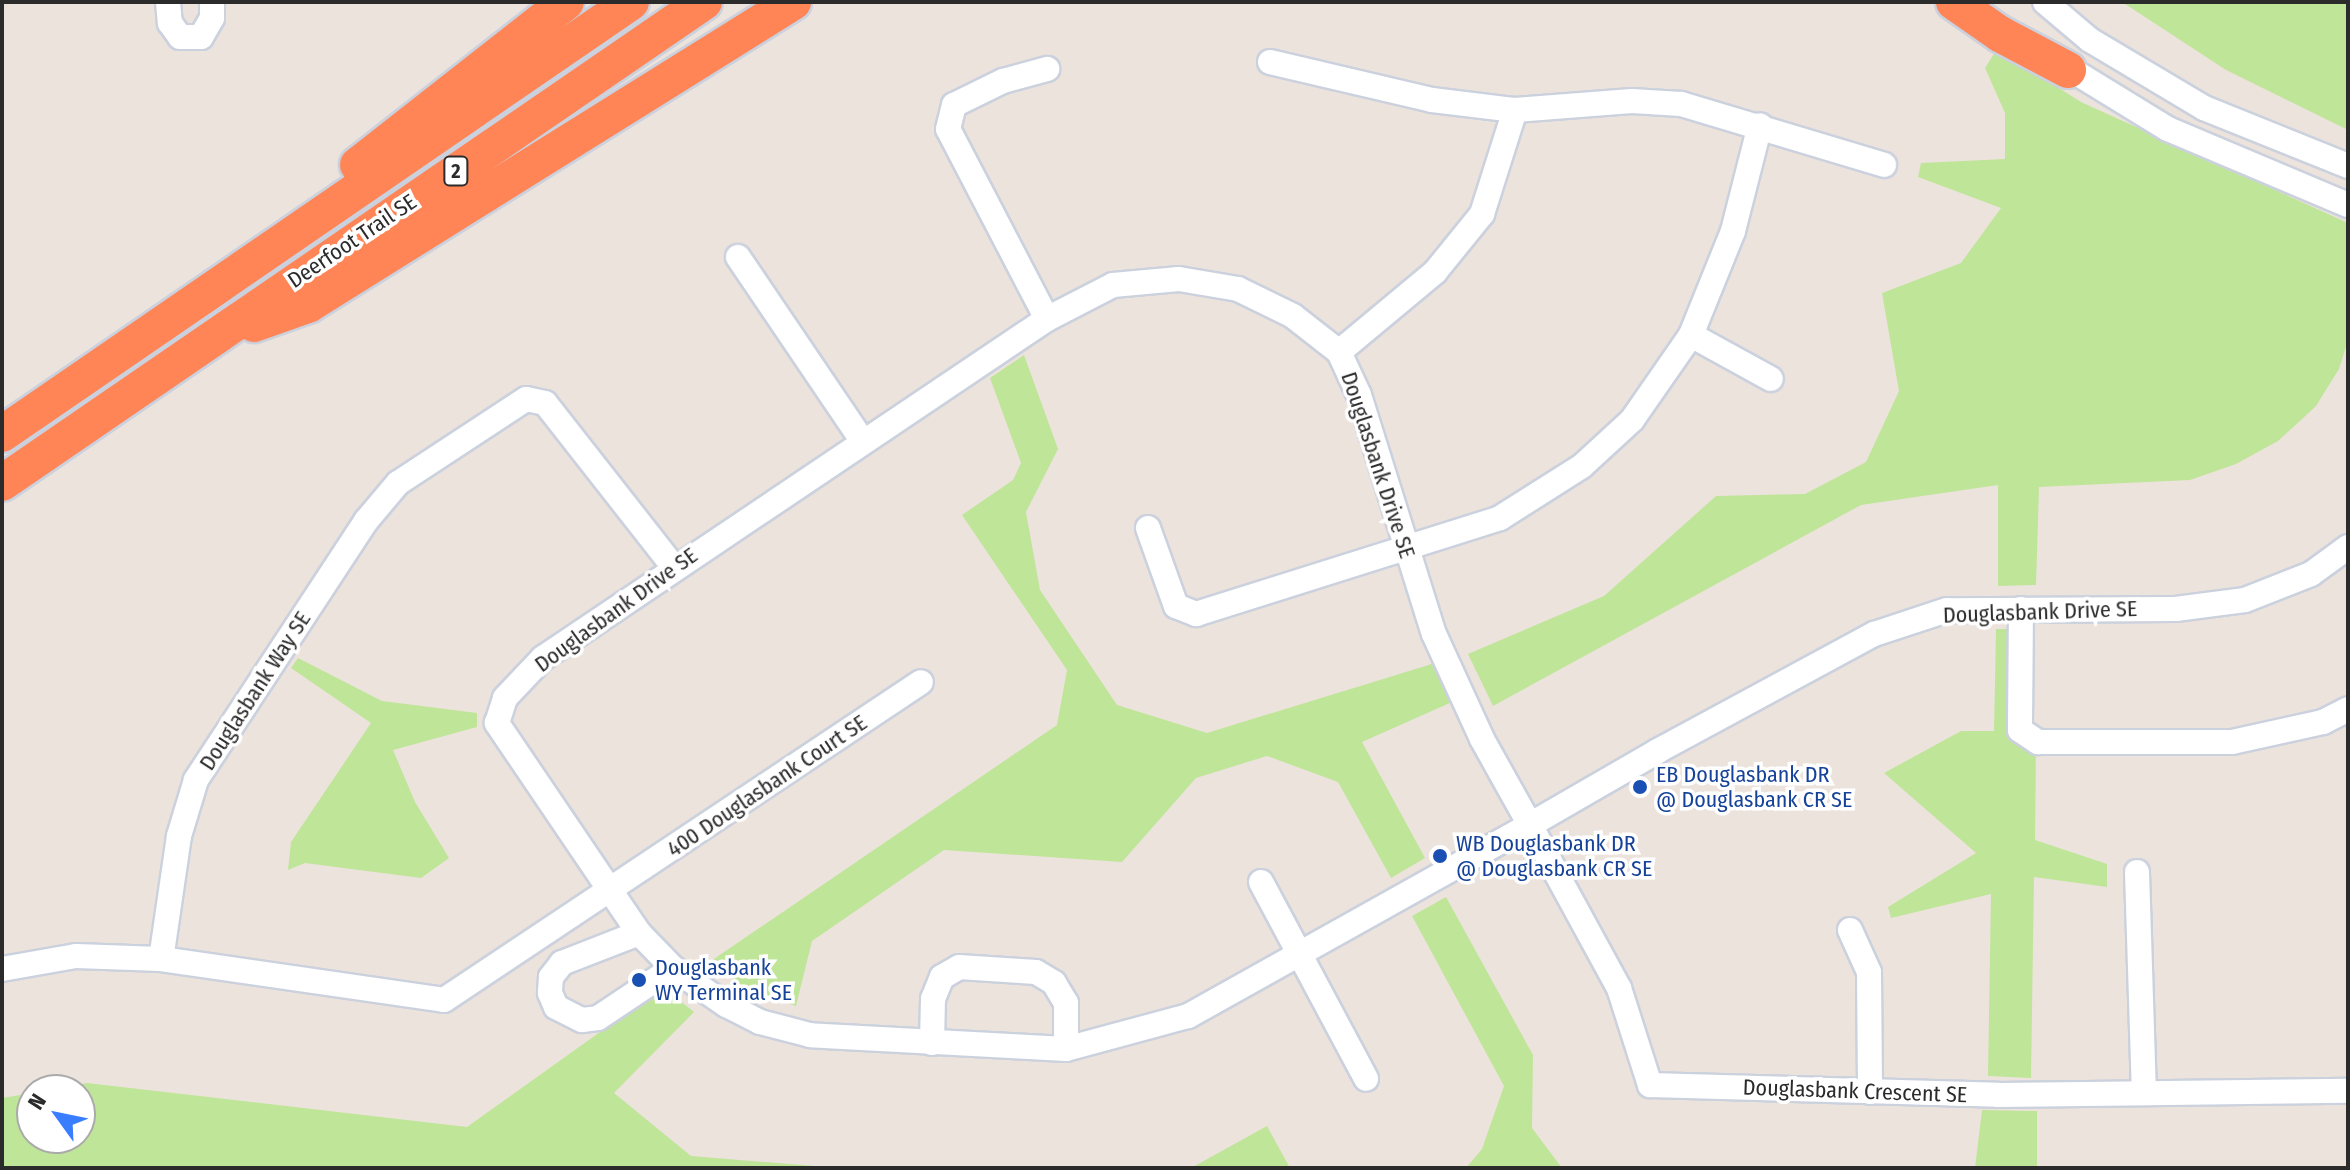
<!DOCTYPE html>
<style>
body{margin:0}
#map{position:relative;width:2350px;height:1170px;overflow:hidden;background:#ede3dd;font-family:"Fira Sans Condensed",sans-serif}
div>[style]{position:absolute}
.green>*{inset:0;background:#bfe598}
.roads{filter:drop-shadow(2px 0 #cbd1dd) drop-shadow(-2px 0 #cbd1dd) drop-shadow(0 2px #cbd1dd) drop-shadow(0 -2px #cbd1dd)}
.minor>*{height:24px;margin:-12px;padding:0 12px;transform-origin:12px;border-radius:12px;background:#fff}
.highway>*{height:36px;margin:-18px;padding:0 18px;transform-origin:18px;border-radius:18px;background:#ff8456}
.dots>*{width:22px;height:22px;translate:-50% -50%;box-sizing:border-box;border:4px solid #fff;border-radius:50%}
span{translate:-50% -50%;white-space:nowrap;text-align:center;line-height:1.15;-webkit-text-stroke:7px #fff;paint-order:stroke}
.shield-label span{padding:2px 6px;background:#fff;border:2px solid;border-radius:6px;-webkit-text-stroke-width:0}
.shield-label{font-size:20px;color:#2b2b2b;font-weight:700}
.street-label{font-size:22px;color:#2b2b2b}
.transit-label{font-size:22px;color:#164399}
.left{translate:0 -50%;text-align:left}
.frame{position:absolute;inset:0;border:4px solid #2b2b2b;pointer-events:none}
.north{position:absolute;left:16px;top:1074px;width:80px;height:80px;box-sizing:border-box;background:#fff;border:2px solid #aaa;border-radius:50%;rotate:303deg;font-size:22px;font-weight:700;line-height:32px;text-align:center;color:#2b2b2b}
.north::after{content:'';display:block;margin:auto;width:28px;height:36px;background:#397efe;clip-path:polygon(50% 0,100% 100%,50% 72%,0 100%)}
</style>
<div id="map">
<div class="green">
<div style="clip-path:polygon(2122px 2px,2348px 2px,2348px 130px,2226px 70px)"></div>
<div style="clip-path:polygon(1997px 49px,2081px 102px,2348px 223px,2348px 340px,2339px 369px,2316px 406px,2278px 441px,2236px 464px,2190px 480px,2039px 487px,2036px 585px,1998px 586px,1998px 485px,1861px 505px,1493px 706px,1468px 654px,1604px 596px,1716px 496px,1805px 494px,1866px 462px,1899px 391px,1882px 293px,1961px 263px,2001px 208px,1918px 177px,1921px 163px,2005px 159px,2005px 113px,1985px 68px)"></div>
<div style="clip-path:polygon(1024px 355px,1058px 449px,1026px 512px,1040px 590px,1117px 705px,1207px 733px,1435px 663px,1452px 702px,1362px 742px,1425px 858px,1391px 878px,1338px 782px,1267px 756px,1196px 778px,1122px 862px,944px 850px,812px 941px,796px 1006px,744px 987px,708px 963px,1057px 725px,1067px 670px,962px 515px,1013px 480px,1021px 463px,990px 378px)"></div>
<div style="clip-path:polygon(1996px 629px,2012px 629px,2036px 746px,2035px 840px,2107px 864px,2107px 887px,2034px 877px,2031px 1078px,1988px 1076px,1991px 894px,1891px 918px,1888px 907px,1976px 853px,1884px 773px,1961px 731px,1994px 731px)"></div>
<div style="clip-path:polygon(298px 658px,382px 701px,477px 713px,477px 727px,393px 750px,415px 802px,449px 858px,421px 878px,305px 863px,288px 870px,291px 842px,371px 723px,291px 668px)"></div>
<div style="clip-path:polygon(1446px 897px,1533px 1055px,1532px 1128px,1562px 1168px,1466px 1168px,1482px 1149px,1504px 1086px,1412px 916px)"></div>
<div style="clip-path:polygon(663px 987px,694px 1012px,614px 1093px,691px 1156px,840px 1168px,2px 1168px,2px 1098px,32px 1093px,32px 1138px,80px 1138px,80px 1090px,47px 1090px,87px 1083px,467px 1127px)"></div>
<div style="clip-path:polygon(1982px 1110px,2037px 1111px,2037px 1168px,1975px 1168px)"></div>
<div style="clip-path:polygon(1267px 1126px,1290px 1168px,1191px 1168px)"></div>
</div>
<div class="roads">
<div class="minor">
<div style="left:168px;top:2px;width:21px;rotate:85deg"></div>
<div style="left:170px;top:23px;width:17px;rotate:54deg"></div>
<div style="left:180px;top:37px;width:21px"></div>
<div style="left:201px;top:37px;width:22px;rotate:-60deg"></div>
<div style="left:212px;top:18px;width:16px;rotate:-90deg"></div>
<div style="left:2045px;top:2px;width:59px;rotate:40.2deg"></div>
<div style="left:2090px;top:40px;width:133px;rotate:30.8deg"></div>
<div style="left:2204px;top:108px;width:155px;rotate:21.9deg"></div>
<div style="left:2057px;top:61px;width:130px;rotate:31.5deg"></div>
<div style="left:2168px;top:129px;width:195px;rotate:22.9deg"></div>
<div style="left:1270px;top:62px;width:166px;rotate:13.2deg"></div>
<div style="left:1432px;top:100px;width:84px;rotate:6.9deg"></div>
<div style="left:1515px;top:110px;width:117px;rotate:-4.4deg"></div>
<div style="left:1632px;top:101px;width:49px;rotate:3.5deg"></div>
<div style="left:1681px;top:104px;width:212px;rotate:16.7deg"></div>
<div style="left:738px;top:257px;width:221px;rotate:55.9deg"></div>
<div style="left:1047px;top:319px;width:214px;rotate:-117.5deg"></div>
<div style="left:948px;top:129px;width:25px;rotate:-76deg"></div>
<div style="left:954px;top:105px;width:55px;rotate:-26.1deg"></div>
<div style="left:1003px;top:81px;width:46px;rotate:-15.3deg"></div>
<div style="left:1691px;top:335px;width:91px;rotate:28.8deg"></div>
<div style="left:1339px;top:352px;width:125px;rotate:-39.8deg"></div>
<div style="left:1435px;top:272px;width:75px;rotate:-51deg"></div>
<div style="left:1482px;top:214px;width:109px;rotate:-72.4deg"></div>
<div style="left:1148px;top:528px;width:83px;rotate:70.3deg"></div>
<div style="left:1176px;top:606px;width:22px;rotate:22deg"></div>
<div style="left:1196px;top:614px;width:319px;rotate:-17.5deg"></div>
<div style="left:1500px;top:518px;width:97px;rotate:-32.4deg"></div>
<div style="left:1582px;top:466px;width:68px;rotate:-42.6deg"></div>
<div style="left:1632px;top:420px;width:103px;rotate:-55.2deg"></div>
<div style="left:1691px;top:335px;width:112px;rotate:-68deg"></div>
<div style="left:1733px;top:231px;width:109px;rotate:-75.7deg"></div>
<div style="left:2348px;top:547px;width:46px;rotate:143.9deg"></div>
<div style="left:2311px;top:574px;width:71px;rotate:158.5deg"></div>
<div style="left:2245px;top:600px;width:70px;rotate:172.6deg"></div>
<div style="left:2176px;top:609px;width:229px;rotate:179.7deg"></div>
<div style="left:1947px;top:610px;width:77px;rotate:161.8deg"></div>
<div style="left:1874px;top:634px;width:246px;rotate:151.6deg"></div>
<div style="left:1658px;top:751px;width:148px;rotate:150deg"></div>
<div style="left:1530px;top:825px;width:392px;rotate:150.8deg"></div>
<div style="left:1188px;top:1016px;width:126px;rotate:164.9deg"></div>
<div style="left:1066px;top:1049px;width:256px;rotate:-176.9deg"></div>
<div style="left:810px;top:1035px;width:52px;rotate:-165.4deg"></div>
<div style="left:760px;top:1022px;width:38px;rotate:-153deg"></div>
<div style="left:726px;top:1005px;width:65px;rotate:-145.1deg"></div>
<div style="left:673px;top:968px;width:49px;rotate:-134.2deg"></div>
<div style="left:639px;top:933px;width:254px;rotate:-124.1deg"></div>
<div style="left:497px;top:723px;width:26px;rotate:-72deg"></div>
<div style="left:505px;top:698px;width:55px;rotate:-46.5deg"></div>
<div style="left:543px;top:658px;width:607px;rotate:-33.93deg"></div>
<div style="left:1047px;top:319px;width:74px;rotate:-27.3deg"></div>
<div style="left:1113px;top:285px;width:66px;rotate:-5.2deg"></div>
<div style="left:1179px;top:279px;width:60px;rotate:9.6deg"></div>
<div style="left:1238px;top:289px;width:61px;rotate:26.1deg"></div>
<div style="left:1293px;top:316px;width:58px;rotate:38deg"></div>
<div style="left:1339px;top:352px;width:47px;rotate:65.1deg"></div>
<div style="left:1359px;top:395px;width:250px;rotate:72.6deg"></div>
<div style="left:1434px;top:634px;width:115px;rotate:65.4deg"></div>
<div style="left:1482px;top:739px;width:98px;rotate:60.8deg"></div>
<div style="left:1530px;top:825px;width:186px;rotate:61.4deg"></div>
<div style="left:1619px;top:988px;width:102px;rotate:72.3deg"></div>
<div style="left:1650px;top:1085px;width:348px;rotate:1.6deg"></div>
<div style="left:1998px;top:1095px;width:350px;rotate:-0.7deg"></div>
<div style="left:673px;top:566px;width:207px;rotate:-128.1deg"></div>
<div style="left:545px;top:403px;width:19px;rotate:-168deg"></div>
<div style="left:526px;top:399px;width:153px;rotate:146.7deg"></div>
<div style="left:398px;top:483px;width:50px;rotate:130.1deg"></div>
<div style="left:366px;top:521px;width:310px;rotate:123.3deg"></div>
<div style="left:196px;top:780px;width:59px;rotate:106.9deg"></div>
<div style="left:179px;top:836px;width:124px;rotate:98.3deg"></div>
<div style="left:161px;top:959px;width:286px;rotate:8.2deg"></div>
<div style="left:444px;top:1000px;width:573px;rotate:-33.69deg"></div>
<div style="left:2021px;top:609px;width:121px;rotate:90.5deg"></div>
<div style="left:2020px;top:730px;width:22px;rotate:34deg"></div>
<div style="left:2038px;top:742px;width:194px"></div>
<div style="left:2232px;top:742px;width:93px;rotate:-12.4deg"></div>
<div style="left:2323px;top:722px;width:28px;rotate:-27deg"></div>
<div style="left:2137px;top:872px;width:221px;rotate:88.2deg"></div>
<div style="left:1261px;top:882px;width:223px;rotate:61.9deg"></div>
<div style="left:1850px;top:930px;width:46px;rotate:65.7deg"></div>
<div style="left:1869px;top:972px;width:120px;rotate:89.5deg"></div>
<div style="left:639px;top:933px;width:83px;rotate:158.7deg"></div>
<div style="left:562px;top:963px;width:18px;rotate:128deg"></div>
<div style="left:551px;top:977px;width:16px;rotate:94deg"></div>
<div style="left:550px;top:993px;width:15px;rotate:67deg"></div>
<div style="left:556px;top:1007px;width:29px;rotate:27deg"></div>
<div style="left:582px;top:1020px;width:16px;rotate:-7deg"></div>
<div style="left:598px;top:1018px;width:90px;rotate:-33.7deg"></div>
<div style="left:2px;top:969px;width:75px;rotate:-10deg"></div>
<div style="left:76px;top:956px;width:85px;rotate:2deg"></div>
<div style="left:932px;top:1043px;width:44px;rotate:-88.7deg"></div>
<div style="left:933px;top:999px;width:24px;rotate:-68deg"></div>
<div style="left:942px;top:977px;width:20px;rotate:-30deg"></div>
<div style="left:959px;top:967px;width:77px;rotate:3.7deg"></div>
<div style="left:1036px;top:972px;width:21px;rotate:31deg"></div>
<div style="left:1054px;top:983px;width:23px;rotate:59deg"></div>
<div style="left:1066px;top:1003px;width:46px;rotate:90deg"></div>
</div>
<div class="highway">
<div style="left:1954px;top:2px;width:56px;rotate:34.8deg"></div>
<div style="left:2000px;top:34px;width:77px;rotate:27.9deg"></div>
<div style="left:358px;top:165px;width:264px;rotate:-38.1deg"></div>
<div style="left:254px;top:324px;width:57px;rotate:-19.4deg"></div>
<div style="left:308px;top:305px;width:572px;rotate:-31.99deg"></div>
<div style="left:2px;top:434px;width:763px;rotate:-34.48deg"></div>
<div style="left:2px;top:483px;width:851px;rotate:-34.42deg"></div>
</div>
</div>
<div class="dots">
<div style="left:1640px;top:787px;background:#1a4fb4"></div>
<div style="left:1440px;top:856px;background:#1a4fb4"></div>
<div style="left:639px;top:980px;background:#1a4fb4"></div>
</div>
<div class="shield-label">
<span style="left:456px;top:171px">2</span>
</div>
<div class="street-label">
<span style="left:352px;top:241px;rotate:-34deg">Deerfoot Trail SE</span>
<span style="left:1378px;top:465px;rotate:72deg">Douglasbank Drive SE</span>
<span style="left:616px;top:610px;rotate:-36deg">Douglasbank Drive SE</span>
<span style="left:2040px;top:612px;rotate:-2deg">Douglasbank Drive SE</span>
<span style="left:255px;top:691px;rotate:-57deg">Douglasbank Way SE</span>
<span style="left:767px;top:786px;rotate:-34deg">400 Douglasbank Court SE</span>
<span style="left:1855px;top:1091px;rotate:2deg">Douglasbank Crescent SE</span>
</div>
<div class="transit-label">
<span class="left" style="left:1656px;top:787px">EB Douglasbank DR<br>@ Douglasbank CR SE</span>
<span class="left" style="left:1456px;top:856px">WB Douglasbank DR<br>@ Douglasbank CR SE</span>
<span class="left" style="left:655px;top:980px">Douglasbank<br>WY Terminal SE</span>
</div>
<div class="frame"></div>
<div class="north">N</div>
</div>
